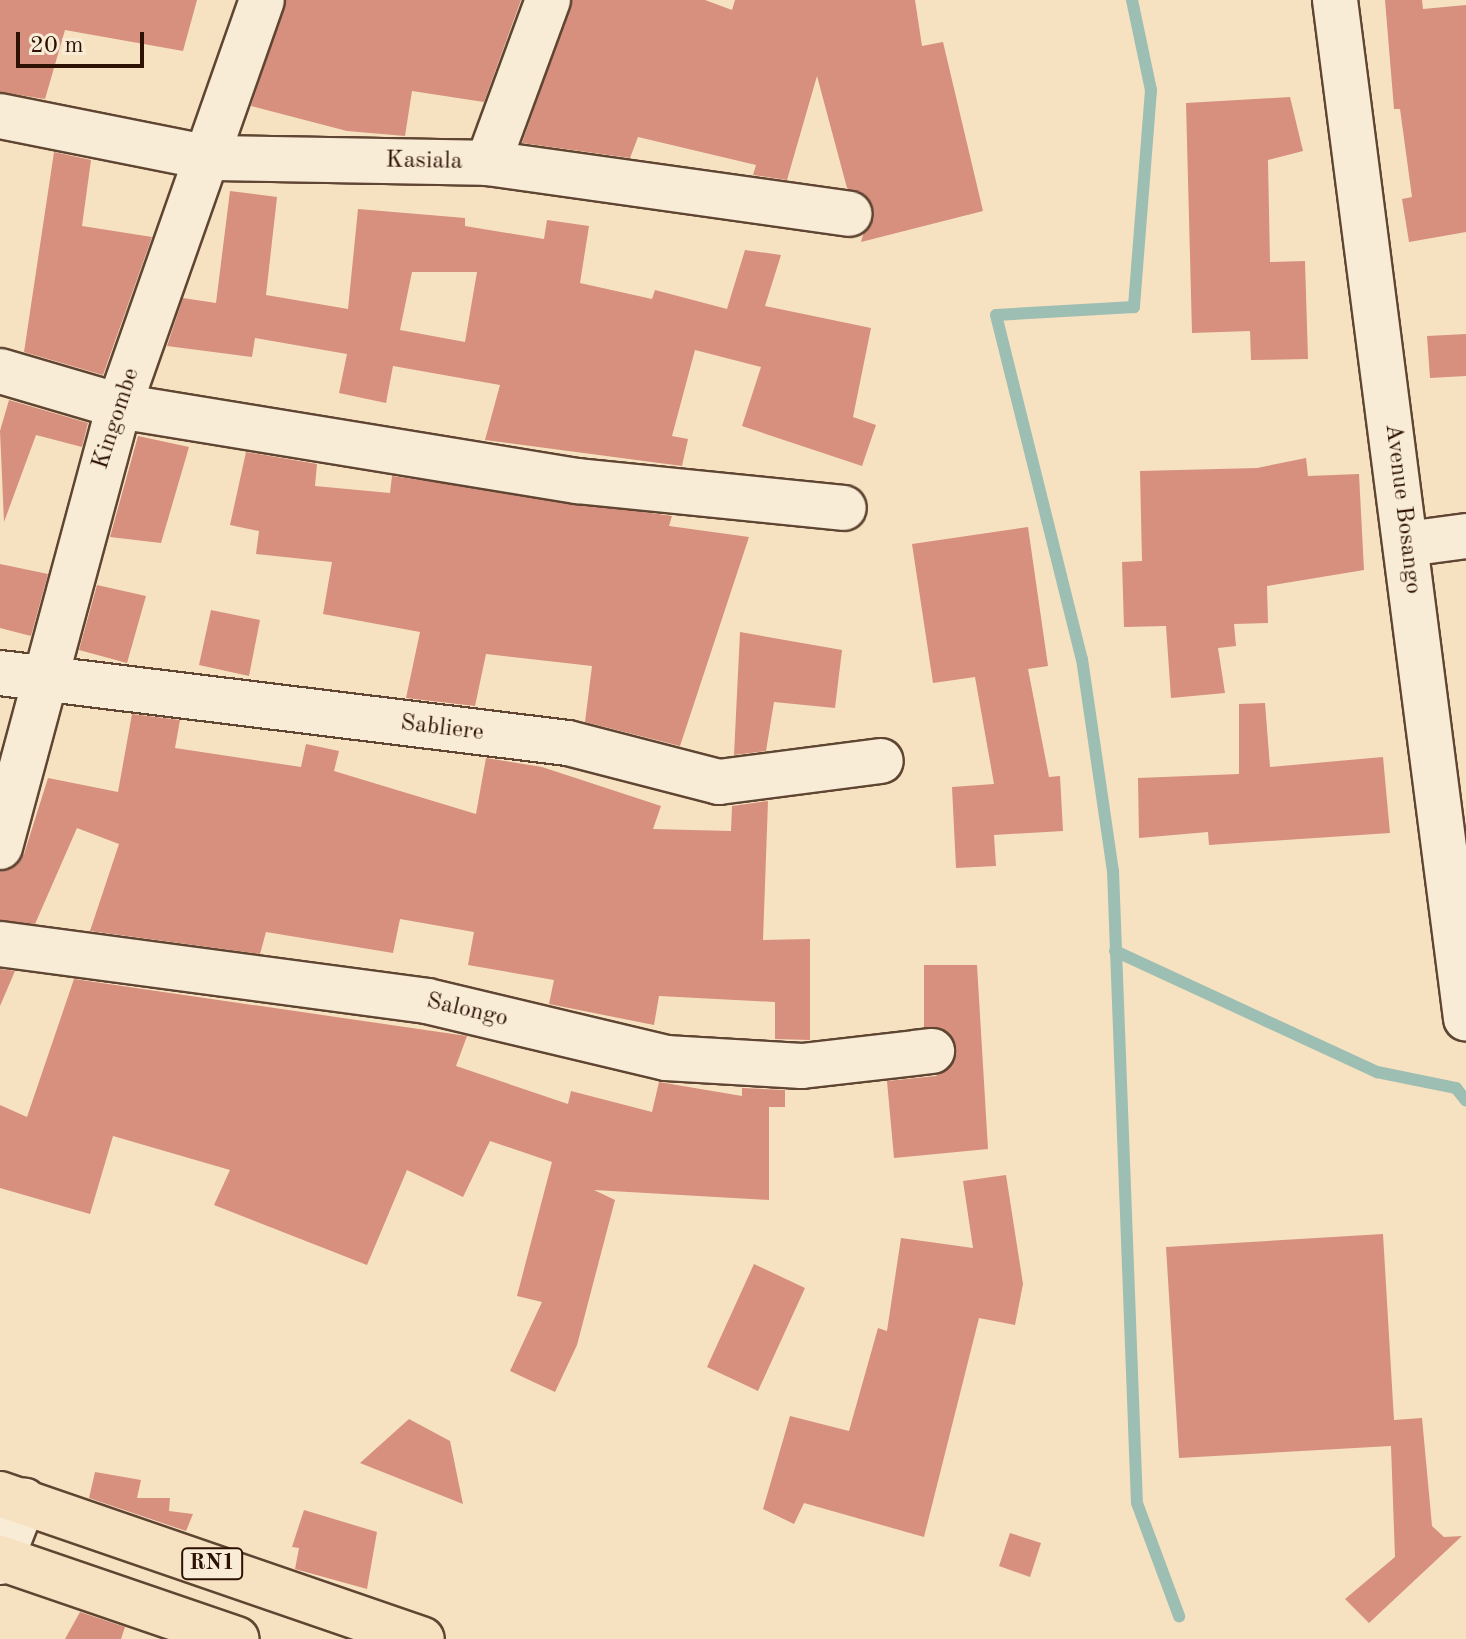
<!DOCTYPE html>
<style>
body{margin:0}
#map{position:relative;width:1466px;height:1639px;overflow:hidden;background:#f6e2c1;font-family:"Old Standard TT",serif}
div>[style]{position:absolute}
.stream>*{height:12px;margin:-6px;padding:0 6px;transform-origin:6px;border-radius:6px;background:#9dbeb3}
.building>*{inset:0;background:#d6907d}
.roads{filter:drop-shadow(2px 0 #5f4532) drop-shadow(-2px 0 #5f4532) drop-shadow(0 2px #5f4532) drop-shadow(0 -2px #5f4532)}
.minor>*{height:44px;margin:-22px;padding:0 22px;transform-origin:22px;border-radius:22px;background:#f9ecd7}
.highway>*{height:44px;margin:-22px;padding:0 22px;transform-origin:22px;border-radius:22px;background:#f6e2c1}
span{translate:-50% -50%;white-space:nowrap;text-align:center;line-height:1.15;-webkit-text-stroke:7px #f9ecd7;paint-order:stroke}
.shield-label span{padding:2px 6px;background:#f9ecd7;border:2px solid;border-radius:6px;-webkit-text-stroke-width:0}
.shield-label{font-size:22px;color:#2d1102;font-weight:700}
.street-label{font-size:24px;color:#2d1102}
.scale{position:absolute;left:16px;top:32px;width:128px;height:36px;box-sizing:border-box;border:4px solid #2d1102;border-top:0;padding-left:10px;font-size:24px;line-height:28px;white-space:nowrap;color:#2d1102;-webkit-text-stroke:6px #f9ecd7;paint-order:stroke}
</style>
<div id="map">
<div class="stream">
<div style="left:1132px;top:0;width:92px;rotate:78.1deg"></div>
<div style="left:1151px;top:90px;width:218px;rotate:94.5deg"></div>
<div style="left:1134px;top:307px;width:138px;rotate:176.7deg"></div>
<div style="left:996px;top:315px;width:355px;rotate:76deg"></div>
<div style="left:1082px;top:659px;width:214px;rotate:81.7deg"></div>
<div style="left:1113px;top:871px;width:632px;rotate:87.83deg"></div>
<div style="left:1137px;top:1503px;width:121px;rotate:69.6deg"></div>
<div style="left:1115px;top:951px;width:289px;rotate:24.8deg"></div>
<div style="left:1377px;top:1072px;width:81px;rotate:11.4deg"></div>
<div style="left:1456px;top:1088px;width:16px;rotate:52deg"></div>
</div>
<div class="building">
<div style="clip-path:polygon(0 0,197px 0,183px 51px,65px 30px,45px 99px,0 92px)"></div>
<div style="clip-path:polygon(286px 0,521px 0,484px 102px,412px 91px,405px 136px,347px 131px,251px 106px)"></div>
<div style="clip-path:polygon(572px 0,705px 0,732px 10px,735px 0,915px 0,922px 46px,943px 42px,983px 211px,861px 242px,872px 205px,847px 188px,817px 76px,787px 180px,753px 175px,756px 165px,638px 137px,630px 158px,522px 143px)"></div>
<div style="clip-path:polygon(1385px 0,1422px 0,1423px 9px,1466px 5px,1466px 232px,1409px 242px,1402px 199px,1412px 197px,1400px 109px,1394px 109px)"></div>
<div style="clip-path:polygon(1290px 97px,1303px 151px,1268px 160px,1270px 262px,1305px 261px,1308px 359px,1251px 360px,1250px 331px,1192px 333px,1186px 103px)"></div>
<div style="clip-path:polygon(54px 152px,91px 160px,82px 226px,152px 237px,103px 375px,24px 352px)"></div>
<div style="clip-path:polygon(evenodd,230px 191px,277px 197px,266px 295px,348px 309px,358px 209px,465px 218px,465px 226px,544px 239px,547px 220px,589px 226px,580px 283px,652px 299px,655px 290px,727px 309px,745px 250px,781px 255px,765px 306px,871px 328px,853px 417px,876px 425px,862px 466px,742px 426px,761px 367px,695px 350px,672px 436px,688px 439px,682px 466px,485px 440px,500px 385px,393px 366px,386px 403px,339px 393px,347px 354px,255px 338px,252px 357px,167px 346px,183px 298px,216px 303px,230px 191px,412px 272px,477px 272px,465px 342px,400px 330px,412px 272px)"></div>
<div style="clip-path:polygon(1466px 334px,1466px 376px,1430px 378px,1427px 336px)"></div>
<div style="clip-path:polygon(9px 400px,88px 423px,82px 447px,36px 435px,4px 522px,0 431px)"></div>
<div style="clip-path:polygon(138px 436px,189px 447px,161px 543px,110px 537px)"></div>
<div style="clip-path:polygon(246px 452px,317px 464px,315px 486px,390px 493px,392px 476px,672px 516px,669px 526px,749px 537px,680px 746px,585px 722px,592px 666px,486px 654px,475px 706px,406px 698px,420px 632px,323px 614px,332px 562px,256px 554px,259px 531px,230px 525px)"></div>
<div style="clip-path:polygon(1306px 458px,1308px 476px,1359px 474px,1364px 570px,1267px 586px,1268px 623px,1234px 624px,1236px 646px,1218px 648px,1225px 693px,1171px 698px,1166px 626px,1124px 627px,1122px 562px,1142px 561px,1140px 471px,1257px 468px)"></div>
<div style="clip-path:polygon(1028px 527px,1048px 666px,1028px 669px,1049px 777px,1060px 776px,1063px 831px,994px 835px,996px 866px,956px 868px,952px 787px,994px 784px,975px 677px,933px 683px,912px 544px)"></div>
<div style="clip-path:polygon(0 564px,48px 574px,31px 636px,0 628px)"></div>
<div style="clip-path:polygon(97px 585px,146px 596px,127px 663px,79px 650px)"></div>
<div style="clip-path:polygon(211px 610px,260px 620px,249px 676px,199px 665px)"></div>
<div style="clip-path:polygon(740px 632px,842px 650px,835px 708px,774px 702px,766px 751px,734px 755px)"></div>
<div style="clip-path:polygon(1265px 703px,1270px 767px,1383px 757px,1390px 833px,1209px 845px,1208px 832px,1139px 838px,1138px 778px,1239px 774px,1239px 704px)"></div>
<div style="clip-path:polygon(132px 714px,180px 720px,175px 748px,301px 767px,306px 744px,339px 751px,334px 771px,476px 814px,486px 758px,542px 767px,661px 806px,653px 829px,731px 831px,732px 806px,768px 801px,763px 940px,810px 939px,810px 1040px,775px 1039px,775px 1002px,659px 996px,654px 1025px,549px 1004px,554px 980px,468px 965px,474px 932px,400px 919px,393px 953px,266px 932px,260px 954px,90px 931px,119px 844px,77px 828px,35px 924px,0 920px,0 871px,24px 854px,48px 778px,118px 792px)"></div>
<div style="clip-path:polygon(924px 965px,977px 965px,988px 1149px,894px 1158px,887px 1081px,936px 1076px,955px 1060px,952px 1036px,924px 1027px)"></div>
<div style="clip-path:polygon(0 969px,15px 971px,0 1006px)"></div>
<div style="clip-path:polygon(74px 979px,467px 1036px,456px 1066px,568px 1104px,571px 1091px,652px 1112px,659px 1082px,742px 1096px,742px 1088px,785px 1090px,785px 1107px,769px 1107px,769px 1200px,594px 1190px,615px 1200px,577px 1345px,555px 1392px,510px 1371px,542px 1302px,517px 1296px,552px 1162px,490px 1141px,463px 1197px,407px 1170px,367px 1265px,214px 1205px,230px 1170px,113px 1136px,90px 1214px,0 1188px,0 1105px,27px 1117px)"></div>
<div style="clip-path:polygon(1006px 1175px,1023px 1284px,1015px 1325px,979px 1318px,924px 1537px,804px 1503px,794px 1524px,763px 1509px,790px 1416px,849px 1431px,878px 1328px,887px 1331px,901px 1238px,973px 1248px,963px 1181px)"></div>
<div style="clip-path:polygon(1383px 1234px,1394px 1420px,1422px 1418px,1432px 1526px,1444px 1537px,1462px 1536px,1369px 1623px,1345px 1599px,1395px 1557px,1391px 1446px,1179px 1458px,1166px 1247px)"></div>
<div style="clip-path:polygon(754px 1264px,805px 1288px,758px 1391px,707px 1367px)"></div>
<div style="clip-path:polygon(409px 1419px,450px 1441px,463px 1504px,360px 1463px)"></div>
<div style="clip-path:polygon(95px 1472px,141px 1480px,137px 1498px,170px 1498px,169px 1511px,193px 1514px,186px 1531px,89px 1498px)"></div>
<div style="clip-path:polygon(304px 1510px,377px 1532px,367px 1589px,295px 1569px,299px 1548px,292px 1547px)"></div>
<div style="clip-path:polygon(1010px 1533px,1041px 1543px,1030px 1577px,999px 1566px)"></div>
<div style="clip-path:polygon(80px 1612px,125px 1627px,121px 1639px,65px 1639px)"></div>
</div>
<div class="roads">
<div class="minor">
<div style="left:1335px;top:0;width:1027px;rotate:82.67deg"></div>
<div style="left:0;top:116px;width:214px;rotate:11.3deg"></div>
<div style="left:210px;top:158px;width:278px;rotate:1deg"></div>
<div style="left:488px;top:163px;width:365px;rotate:8deg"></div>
<div style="left:488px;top:163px;width:174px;rotate:-69.8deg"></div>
<div style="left:0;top:371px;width:124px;rotate:16.4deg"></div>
<div style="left:119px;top:406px;width:465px;rotate:9.3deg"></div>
<div style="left:578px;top:481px;width:267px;rotate:5.8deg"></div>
<div style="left:1407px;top:544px;width:60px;rotate:-7.7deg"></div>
<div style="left:0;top:673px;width:572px;rotate:7.03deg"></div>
<div style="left:568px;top:743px;width:156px;rotate:14.5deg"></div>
<div style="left:719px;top:782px;width:163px;rotate:-7.4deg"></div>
<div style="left:0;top:847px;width:457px;rotate:-74.9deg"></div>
<div style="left:119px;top:406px;width:430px;rotate:-70.6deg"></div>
<div style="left:0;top:944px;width:431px;rotate:7.6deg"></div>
<div style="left:427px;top:1001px;width:246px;rotate:13.4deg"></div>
<div style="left:666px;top:1058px;width:136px;rotate:3.4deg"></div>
<div style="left:802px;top:1066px;width:131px;rotate:-6.6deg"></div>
<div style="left:0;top:1562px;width:66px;rotate:-68.5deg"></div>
</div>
<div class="highway">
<div style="left:0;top:1494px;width:446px;rotate:19deg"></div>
<div style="left:0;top:1558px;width:250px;rotate:18.9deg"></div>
</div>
</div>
<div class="shield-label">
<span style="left:212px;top:1564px">RN1</span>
</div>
<div class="street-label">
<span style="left:424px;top:162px;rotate:1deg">Kasiala</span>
<span style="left:117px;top:419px;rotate:-72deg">Kingombe</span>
<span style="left:1402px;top:509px;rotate:83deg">Avenue Bosango</span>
<span style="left:442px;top:729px;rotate:7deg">Sabliere</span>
<span style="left:467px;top:1011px;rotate:13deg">Salongo</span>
</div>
<div class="scale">20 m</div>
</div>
